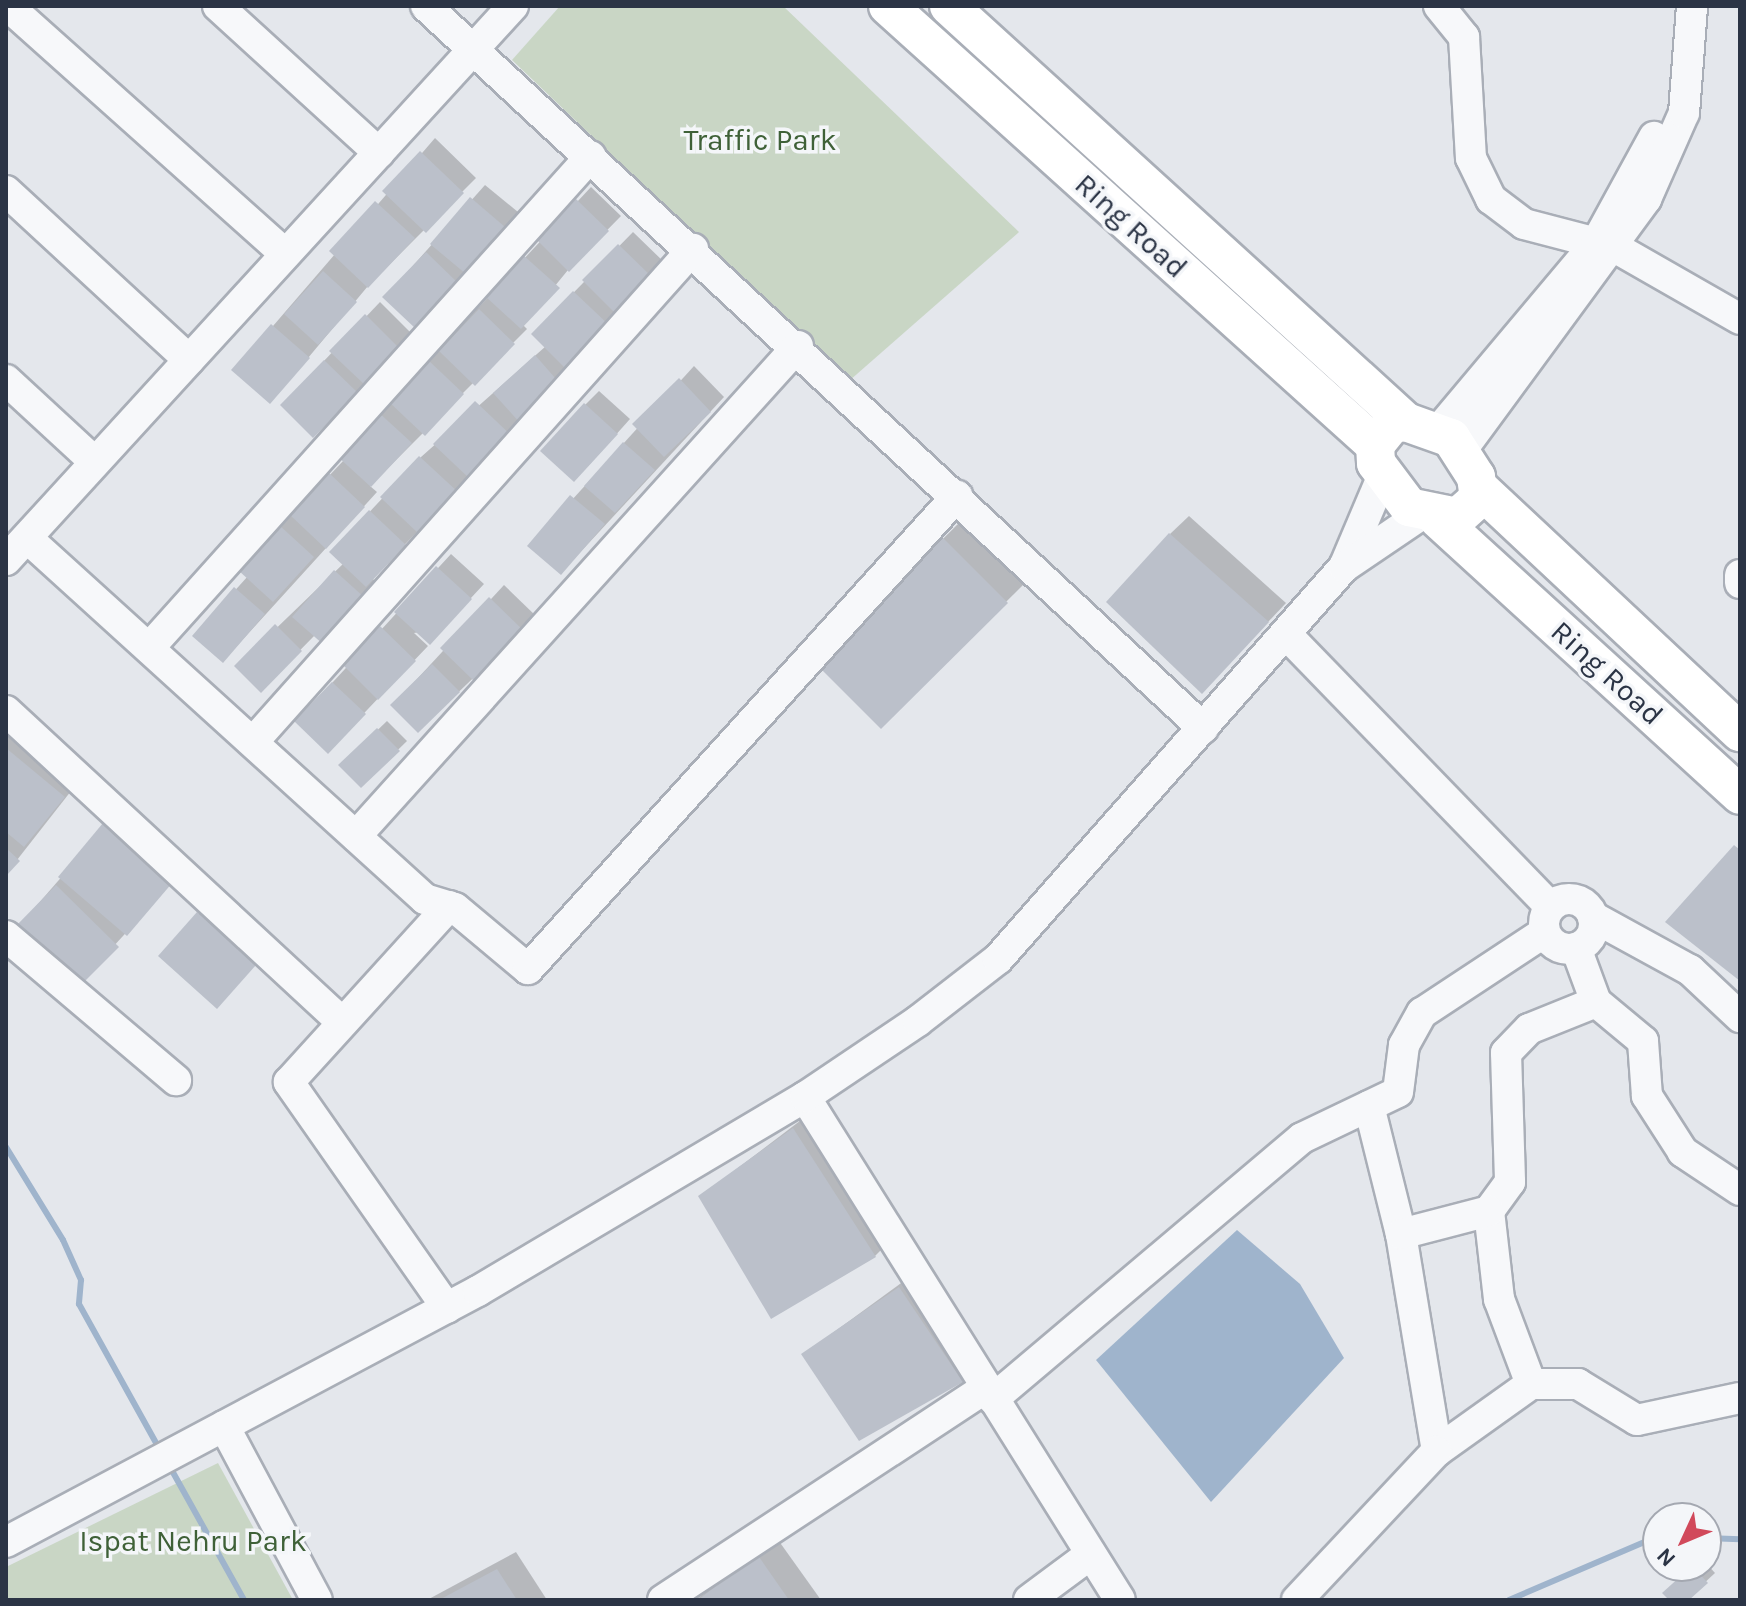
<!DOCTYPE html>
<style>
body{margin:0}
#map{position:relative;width:1746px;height:1606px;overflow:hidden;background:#e4e7ec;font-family:Karla,sans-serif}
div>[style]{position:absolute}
.green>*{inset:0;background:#c9d6c5}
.water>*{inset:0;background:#9fb4cc}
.shadow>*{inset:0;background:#0003}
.stream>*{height:6px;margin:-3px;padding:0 3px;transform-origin:3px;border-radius:3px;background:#9fb4cc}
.building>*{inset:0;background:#bbc0ca}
.roads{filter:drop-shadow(2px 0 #a9aeb7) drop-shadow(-2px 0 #a9aeb7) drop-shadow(0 2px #a9aeb7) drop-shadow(0 -2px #a9aeb7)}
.minor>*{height:30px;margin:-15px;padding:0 15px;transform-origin:15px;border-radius:15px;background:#f7f8fa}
.minor>.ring{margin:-15px;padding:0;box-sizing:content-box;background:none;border:30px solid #f7f8fa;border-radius:50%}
.major>*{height:38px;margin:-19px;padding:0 19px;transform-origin:19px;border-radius:19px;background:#fff}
span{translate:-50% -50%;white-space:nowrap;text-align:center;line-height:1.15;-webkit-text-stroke:7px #f4f6f9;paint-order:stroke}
.park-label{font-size:30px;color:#3f6138}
.street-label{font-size:30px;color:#2b3445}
.frame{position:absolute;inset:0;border:8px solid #2b3445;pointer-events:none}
.north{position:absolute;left:1642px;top:1502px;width:80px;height:80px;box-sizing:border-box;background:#f4f6f9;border:2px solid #a4a8b1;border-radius:50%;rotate:226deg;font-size:22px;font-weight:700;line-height:32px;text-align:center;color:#2b3445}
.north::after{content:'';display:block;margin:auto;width:28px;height:36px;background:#d1495b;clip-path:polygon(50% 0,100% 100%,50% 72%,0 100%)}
</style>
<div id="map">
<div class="green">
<div style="clip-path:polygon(560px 6px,783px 6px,1019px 232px,849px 381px,512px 60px)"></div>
<div style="clip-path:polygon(218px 1463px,293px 1600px,6px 1600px,6px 1567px)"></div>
</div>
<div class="water">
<div style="clip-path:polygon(1237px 1230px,1300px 1284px,1344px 1358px,1211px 1502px,1096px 1360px)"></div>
</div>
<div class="shadow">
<div style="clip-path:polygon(435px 138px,476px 178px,368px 286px,283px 388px,273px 326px)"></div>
<div style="clip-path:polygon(485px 185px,518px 212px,416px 326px,385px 297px)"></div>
<div style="clip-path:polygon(591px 187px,621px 216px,568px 270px,523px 325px,527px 329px,370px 486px,377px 492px,236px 647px,194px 636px,248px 576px,240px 570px,344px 460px,340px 456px)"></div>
<div style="clip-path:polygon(633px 232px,665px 263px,575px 371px,372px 578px,378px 584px,337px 629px,315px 635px,261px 690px,237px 666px,344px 563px,332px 552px,421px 457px,546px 346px,533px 334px)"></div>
<div style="clip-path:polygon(380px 302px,413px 335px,313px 435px,282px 405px)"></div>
<div style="clip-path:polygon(694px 366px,724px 397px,574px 559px,530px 546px)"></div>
<div style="clip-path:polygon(599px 391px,630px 419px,588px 466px,585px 405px)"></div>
<div style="clip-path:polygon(1189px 516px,1286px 603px,1220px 673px,1170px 534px)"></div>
<div style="clip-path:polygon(962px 520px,1025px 583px,881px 726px,818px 663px)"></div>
<div style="clip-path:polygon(451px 554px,484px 584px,443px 628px,414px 633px,428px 646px,328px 751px,297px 721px)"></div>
<div style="clip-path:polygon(504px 585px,537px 617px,418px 731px,393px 705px)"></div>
<div style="clip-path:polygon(387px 721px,407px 741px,361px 786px,341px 765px)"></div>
<div style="clip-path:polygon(6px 728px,82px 777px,6px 874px)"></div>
<div style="clip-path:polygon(123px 806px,190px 863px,78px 985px,19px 926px)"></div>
<div style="clip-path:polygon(212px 900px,268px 950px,230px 992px,160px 956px)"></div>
<div style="clip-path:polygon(813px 1111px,894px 1237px,875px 1256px,701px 1196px)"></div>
<div style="clip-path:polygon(919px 1270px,981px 1362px,962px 1381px,804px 1354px)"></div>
<div style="clip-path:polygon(776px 1537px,821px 1600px,696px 1600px)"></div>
<div style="clip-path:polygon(516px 1552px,547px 1600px,427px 1600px)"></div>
<div style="clip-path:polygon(1706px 1563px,1715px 1573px,1686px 1600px,1672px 1600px,1674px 1584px)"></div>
</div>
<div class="stream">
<div style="left:6px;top:1147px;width:109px;rotate:58.5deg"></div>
<div style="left:63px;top:1240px;width:44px;rotate:65.8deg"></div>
<div style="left:81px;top:1280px;width:24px;rotate:95deg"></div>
<div style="left:79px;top:1304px;width:167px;rotate:61deg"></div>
<div style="left:170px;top:1467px;width:152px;rotate:60.9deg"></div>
<div style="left:1706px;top:1538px;width:34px;rotate:2deg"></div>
<div style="left:1509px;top:1600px;width:162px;rotate:-23.2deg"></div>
</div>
<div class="building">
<div style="clip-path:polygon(420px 151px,464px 193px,426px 233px,382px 191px)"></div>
<div style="clip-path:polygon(470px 197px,505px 227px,466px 274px,430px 244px)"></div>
<div style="clip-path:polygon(576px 199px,609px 231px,569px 272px,537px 240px)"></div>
<div style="clip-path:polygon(375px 201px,415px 238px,368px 288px,329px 251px)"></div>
<div style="clip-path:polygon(618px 244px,653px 278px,617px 315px,582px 280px)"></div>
<div style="clip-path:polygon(426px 252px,459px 284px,416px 329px,382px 297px)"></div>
<div style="clip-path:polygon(523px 255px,560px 288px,521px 329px,485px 296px)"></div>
<div style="clip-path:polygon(323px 271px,357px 302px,318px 345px,284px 314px)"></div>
<div style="clip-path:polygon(573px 291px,609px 325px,566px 369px,531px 334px)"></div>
<div style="clip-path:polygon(479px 309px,515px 344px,475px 386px,439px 351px)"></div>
<div style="clip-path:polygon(365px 314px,401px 350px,366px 386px,329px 351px)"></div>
<div style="clip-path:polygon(271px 324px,310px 358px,270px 404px,231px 370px)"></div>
<div style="clip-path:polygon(535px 355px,563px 387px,521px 424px,493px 393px)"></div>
<div style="clip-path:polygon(427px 359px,464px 394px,425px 436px,388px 401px)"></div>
<div style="clip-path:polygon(324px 360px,358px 393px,313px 438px,280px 405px)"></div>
<div style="clip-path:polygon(679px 378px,711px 412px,664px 457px,632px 424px)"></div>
<div style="clip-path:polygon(475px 401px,513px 437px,471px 480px,433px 444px)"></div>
<div style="clip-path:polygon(584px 403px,618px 434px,574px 482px,540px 451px)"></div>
<div style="clip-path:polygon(377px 411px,412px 443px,371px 487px,337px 456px)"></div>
<div style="clip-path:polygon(623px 442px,655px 470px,615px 513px,584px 486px)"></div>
<div style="clip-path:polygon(419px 456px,459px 493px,420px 535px,380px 497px)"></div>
<div style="clip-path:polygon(329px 473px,365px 507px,326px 549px,290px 515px)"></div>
<div style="clip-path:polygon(570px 495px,605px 524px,561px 575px,527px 546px)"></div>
<div style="clip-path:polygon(369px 510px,406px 545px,366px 587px,329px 552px)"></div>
<div style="clip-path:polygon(279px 525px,314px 557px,273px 602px,238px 570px)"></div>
<div style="clip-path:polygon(1169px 533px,1269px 622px,1202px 694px,1106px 602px)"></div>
<div style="clip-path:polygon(942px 537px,1008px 603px,881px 729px,815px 663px)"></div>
<div style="clip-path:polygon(436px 566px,472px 599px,430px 645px,394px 612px)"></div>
<div style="clip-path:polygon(334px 570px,365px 598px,324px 645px,292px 617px)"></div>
<div style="clip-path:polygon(234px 587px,265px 614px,223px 663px,192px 636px)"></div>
<div style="clip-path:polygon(489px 597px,525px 632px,476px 683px,440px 648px)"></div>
<div style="clip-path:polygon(275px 624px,302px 651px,261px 693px,234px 666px)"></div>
<div style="clip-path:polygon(380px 626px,416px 661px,378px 700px,342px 664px)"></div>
<div style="clip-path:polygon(432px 664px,460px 692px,418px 733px,390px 705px)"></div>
<div style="clip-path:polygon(332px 682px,366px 714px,328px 754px,294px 721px)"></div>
<div style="clip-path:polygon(377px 728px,400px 751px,361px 788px,338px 765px)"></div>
<div style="clip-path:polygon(6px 748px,65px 797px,24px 847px,6px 832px)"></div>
<div style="clip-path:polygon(103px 823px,173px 882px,127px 936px,58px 877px)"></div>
<div style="clip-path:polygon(1734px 845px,1740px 850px,1740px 981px,1665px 922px)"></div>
<div style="clip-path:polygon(6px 848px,20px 861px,6px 876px)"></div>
<div style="clip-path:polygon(56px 885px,119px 947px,78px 988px,16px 926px)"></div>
<div style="clip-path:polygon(197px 912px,256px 965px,217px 1009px,158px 956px)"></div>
<div style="clip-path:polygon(793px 1128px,876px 1257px,771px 1319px,698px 1196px)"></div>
<div style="clip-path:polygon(899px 1287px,963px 1382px,859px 1441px,801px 1354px)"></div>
<div style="clip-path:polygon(757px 1554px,789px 1600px,698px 1600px)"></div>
<div style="clip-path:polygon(1692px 1566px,1708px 1583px,1689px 1600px,1669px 1600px,1662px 1593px)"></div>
<div style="clip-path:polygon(497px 1569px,517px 1600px,439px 1600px)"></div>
</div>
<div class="roads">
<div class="minor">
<div style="left:8px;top:6px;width:372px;rotate:41.8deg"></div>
<div style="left:218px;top:6px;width:218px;rotate:42.4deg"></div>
<div style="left:426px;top:6px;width:1061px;rotate:42.9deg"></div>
<div style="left:1439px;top:6px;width:40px;rotate:51deg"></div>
<div style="left:1464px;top:37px;width:121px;rotate:86.7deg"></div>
<div style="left:1471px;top:158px;width:46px;rotate:64deg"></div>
<div style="left:1491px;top:199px;width:41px;rotate:37.1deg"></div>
<div style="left:1524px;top:224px;width:95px;rotate:14.6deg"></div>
<div style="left:1616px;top:248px;width:143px;rotate:29.8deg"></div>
<div style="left:6px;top:191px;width:249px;rotate:42.7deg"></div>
<div style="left:6px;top:380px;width:121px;rotate:42.7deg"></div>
<div style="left:1438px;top:431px;width:246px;rotate:-50deg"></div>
<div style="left:1596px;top:243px;width:121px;rotate:-61.3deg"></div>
<div style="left:1461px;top:451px;width:313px;rotate:-53.7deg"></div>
<div style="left:1646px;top:199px;width:94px;rotate:-66.2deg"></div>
<div style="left:1684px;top:113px;width:107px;rotate:-85.7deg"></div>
<div style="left:27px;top:538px;width:537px;rotate:42.21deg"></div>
<div style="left:425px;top:899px;width:31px;rotate:17deg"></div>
<div style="left:455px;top:908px;width:95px;rotate:39.9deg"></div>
<div style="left:528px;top:969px;width:639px;rotate:-47.79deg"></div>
<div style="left:6px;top:560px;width:751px;rotate:-47.54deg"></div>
<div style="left:1344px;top:567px;width:100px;rotate:-67deg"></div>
<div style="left:1740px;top:575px;width:8px;rotate:90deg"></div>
<div style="left:1286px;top:634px;width:380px;rotate:45.9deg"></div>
<div style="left:149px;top:648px;width:661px;rotate:-48.06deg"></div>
<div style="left:6px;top:711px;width:458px;rotate:42.8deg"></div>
<div style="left:253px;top:742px;width:661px;rotate:-48.25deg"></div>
<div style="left:356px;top:836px;width:660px;rotate:-47.95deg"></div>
<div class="ring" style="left:1544px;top:899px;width:20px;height:20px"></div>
<div style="left:1593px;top:917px;width:111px;rotate:28.7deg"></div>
<div style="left:1690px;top:970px;width:69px;rotate:43.2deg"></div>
<div style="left:6px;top:936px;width:223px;rotate:40.3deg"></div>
<div style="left:1576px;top:948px;width:58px;rotate:69.7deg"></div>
<div style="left:805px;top:1097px;width:593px;rotate:57.94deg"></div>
<div style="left:1369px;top:1106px;width:132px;rotate:76deg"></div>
<div style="left:1401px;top:1234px;width:220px;rotate:80.6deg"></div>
<div style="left:1437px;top:1451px;width:115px;rotate:-35.5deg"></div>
<div style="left:1740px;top:1190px;width:69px;rotate:-146.3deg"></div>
<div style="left:1683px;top:1152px;width:67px;rotate:-122.7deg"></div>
<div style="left:1647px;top:1096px;width:55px;rotate:-94.2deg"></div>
<div style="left:1643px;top:1041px;width:61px;rotate:-140.3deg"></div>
<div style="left:1596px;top:1002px;width:72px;rotate:158.1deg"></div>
<div style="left:1529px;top:1029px;width:33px;rotate:134deg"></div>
<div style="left:1506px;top:1053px;width:129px;rotate:88.2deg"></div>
<div style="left:1510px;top:1182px;width:36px;rotate:126deg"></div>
<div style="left:1489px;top:1211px;width:89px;rotate:83.5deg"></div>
<div style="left:1499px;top:1299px;width:91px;rotate:69.4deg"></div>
<div style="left:1531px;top:1384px;width:47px"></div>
<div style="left:1578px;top:1384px;width:69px;rotate:31.4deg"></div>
<div style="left:1637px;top:1420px;width:105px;rotate:-12.1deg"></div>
<div style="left:1401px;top:1234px;width:91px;rotate:-14.6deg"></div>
<div style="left:447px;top:1308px;width:276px;rotate:-125deg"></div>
<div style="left:289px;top:1082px;width:238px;rotate:-47.7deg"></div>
<div style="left:993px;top:1399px;width:404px;rotate:-40.2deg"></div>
<div style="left:1302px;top:1138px;width:106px;rotate:-25.6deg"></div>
<div style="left:1398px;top:1092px;width:47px;rotate:-82.7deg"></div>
<div style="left:1404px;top:1045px;width:37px;rotate:-61deg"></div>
<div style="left:1422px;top:1013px;width:147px;rotate:-33.4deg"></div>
<div style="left:224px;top:1426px;width:197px;rotate:61.9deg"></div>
<div style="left:6px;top:1542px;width:535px;rotate:-28deg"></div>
<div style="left:478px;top:1291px;width:380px;rotate:-30.7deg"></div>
<div style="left:805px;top:1097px;width:136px;rotate:-33.9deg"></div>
<div style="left:918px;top:1021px;width:101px;rotate:-37.8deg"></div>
<div style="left:998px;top:959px;width:523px;rotate:-48.57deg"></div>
<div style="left:1344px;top:567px;width:94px;rotate:-34.2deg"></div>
<div style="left:663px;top:1600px;width:386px;rotate:-33.3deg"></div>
<div style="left:1029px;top:1600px;width:77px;rotate:-36.6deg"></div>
<div style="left:1297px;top:1600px;width:204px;rotate:-46.8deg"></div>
</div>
<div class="major">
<div style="left:888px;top:6px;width:656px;rotate:42.03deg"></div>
<div style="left:949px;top:6px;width:618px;rotate:42.31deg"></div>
<div style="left:1406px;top:422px;width:48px;rotate:19.6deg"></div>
<div style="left:1451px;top:438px;width:46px;rotate:57.3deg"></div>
<div style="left:1476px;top:477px;width:21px;rotate:82deg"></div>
<div style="left:1479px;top:498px;width:28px;rotate:138deg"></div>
<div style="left:1458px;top:517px;width:50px;rotate:-168.5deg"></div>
<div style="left:1409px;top:507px;width:55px;rotate:-126.9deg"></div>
<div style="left:1376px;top:463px;width:18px;rotate:-93deg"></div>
<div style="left:1375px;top:445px;width:27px;rotate:-51deg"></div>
<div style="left:1392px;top:424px;width:14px;rotate:-8deg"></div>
<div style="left:1478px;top:487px;width:359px;rotate:43.1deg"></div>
<div style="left:1438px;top:519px;width:409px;rotate:42.4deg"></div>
</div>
</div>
<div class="park-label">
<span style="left:760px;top:140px">Traffic Park</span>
<span style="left:193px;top:1541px">Ispat Nehru Park</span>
</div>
<div class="street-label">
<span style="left:1131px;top:226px;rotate:42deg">Ring Road</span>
<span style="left:1607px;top:673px;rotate:42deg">Ring Road</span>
</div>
<div class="frame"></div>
<div class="north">N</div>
</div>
